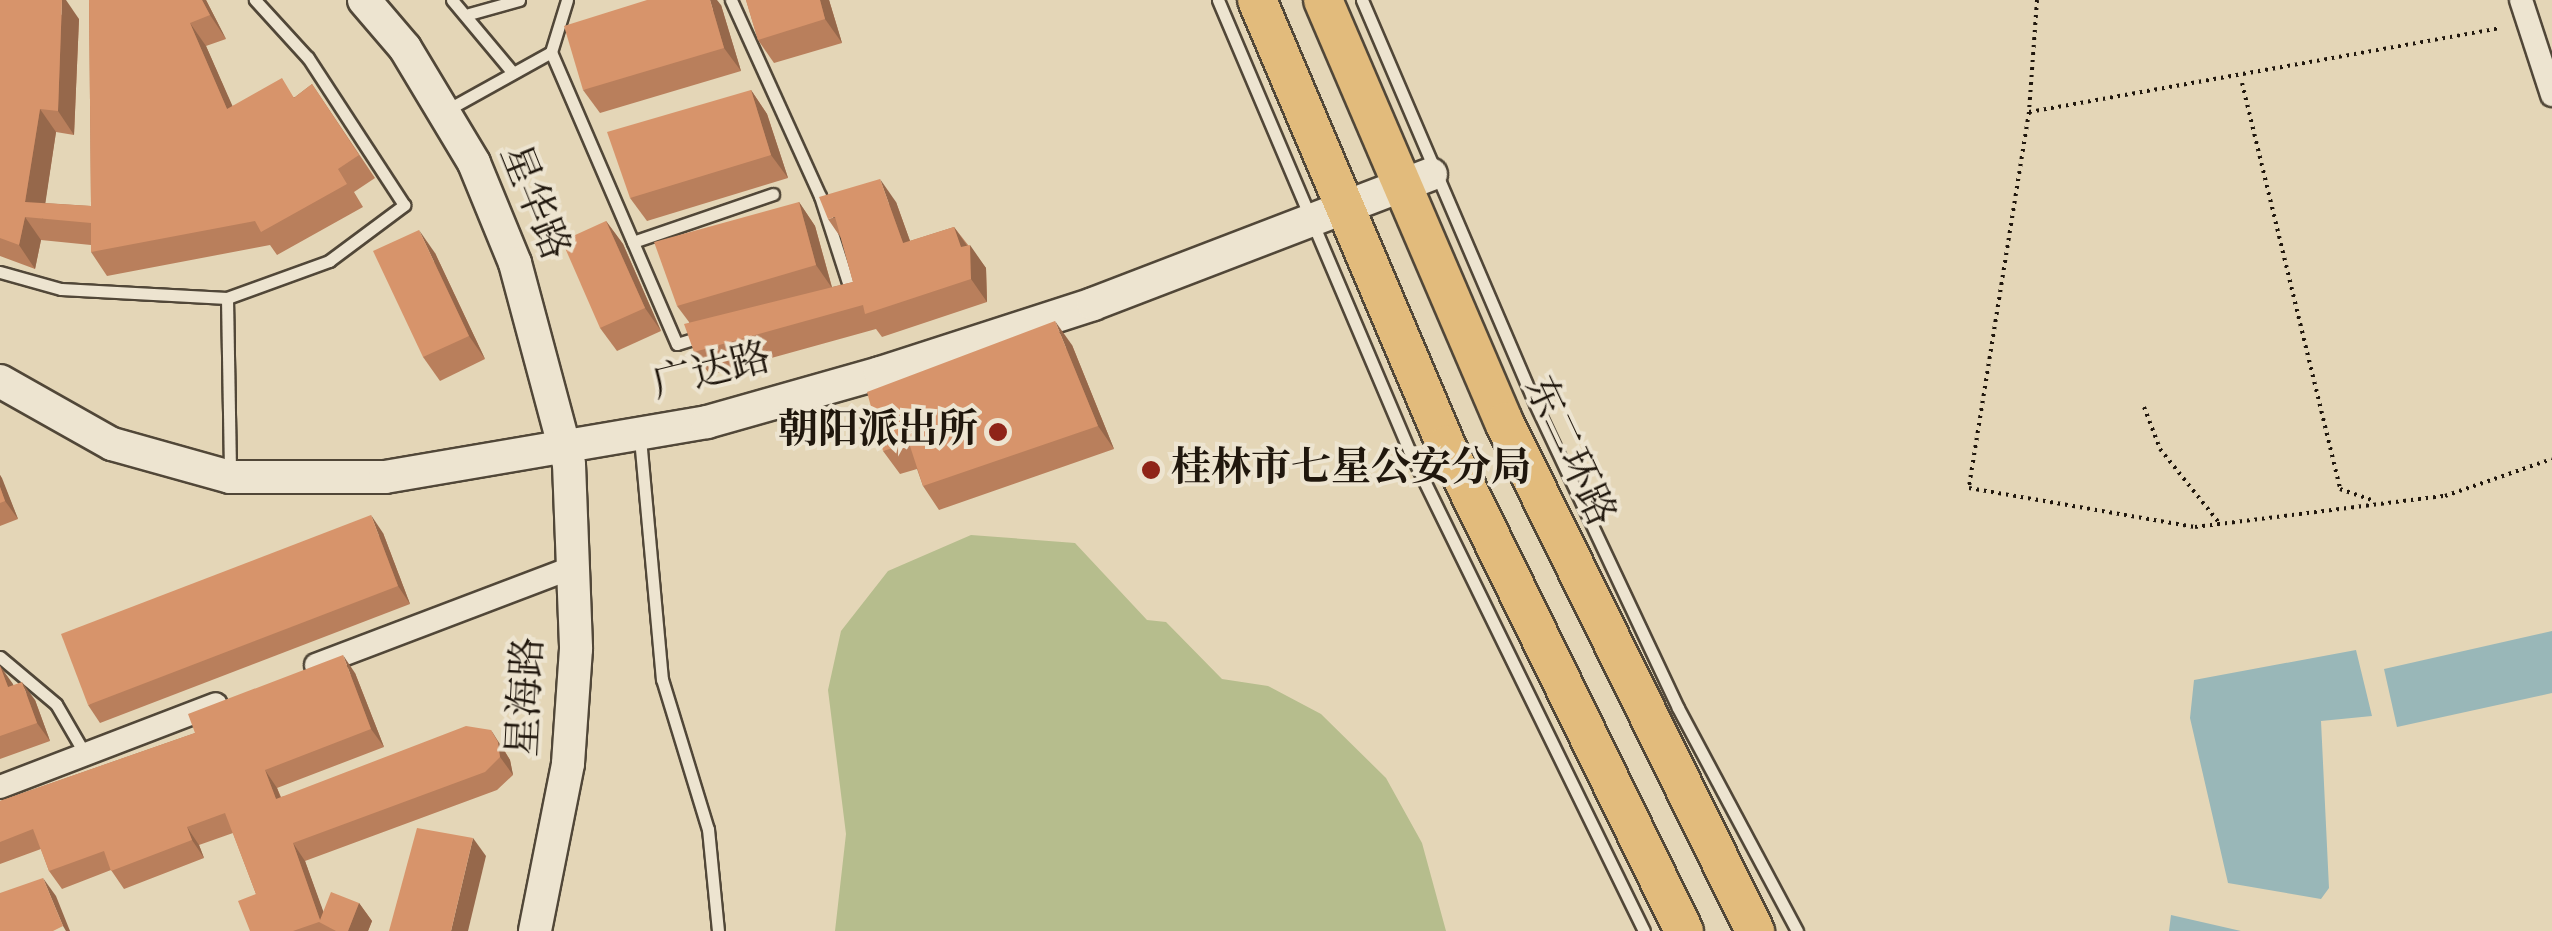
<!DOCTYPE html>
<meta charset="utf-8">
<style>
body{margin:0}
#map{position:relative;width:2552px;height:931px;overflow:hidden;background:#e4d6b7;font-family:"IM FELL English","Noto Serif SC",serif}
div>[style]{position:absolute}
.green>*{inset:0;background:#b6bd8d}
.water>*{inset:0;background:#99b7b8}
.path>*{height:4px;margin-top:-2px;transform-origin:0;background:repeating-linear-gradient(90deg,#20170d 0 2.5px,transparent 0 7.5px)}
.roads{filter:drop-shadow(2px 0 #514738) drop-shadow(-2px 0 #514738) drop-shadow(0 2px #514738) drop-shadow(0 -2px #514738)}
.lane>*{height:11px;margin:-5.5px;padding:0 5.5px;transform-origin:5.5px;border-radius:5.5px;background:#ede4d0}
.street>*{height:22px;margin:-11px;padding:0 11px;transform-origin:11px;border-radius:11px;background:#ede4d0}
.secondary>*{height:32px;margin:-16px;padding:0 16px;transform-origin:16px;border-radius:16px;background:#ede4d0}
.primary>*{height:38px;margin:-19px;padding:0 19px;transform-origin:19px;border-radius:19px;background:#e2bb7c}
.wall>*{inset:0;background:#b97f5c}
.shaded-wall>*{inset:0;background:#96684b}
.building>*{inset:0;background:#d7946b}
.dots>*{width:28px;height:28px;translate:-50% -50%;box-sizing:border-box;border:5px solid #ede4d0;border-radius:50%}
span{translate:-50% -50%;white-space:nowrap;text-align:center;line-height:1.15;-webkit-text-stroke:8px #ede4d0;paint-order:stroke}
.street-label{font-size:40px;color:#20170d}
.poi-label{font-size:40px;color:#20170d;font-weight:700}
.right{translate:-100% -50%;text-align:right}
.left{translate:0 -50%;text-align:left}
</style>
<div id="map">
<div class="green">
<div style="clip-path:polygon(971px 535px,1075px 543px,1147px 620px,1166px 622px,1222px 679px,1268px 686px,1321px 714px,1386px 778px,1422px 843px,1446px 931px,835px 931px,846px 834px,828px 690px,841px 631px,888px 571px)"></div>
</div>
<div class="water">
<div style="clip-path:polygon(2552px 631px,2552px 693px,2397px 727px,2384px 669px)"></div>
<div style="clip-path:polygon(2356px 650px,2372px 716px,2321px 721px,2329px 888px,2321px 899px,2228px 883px,2190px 718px,2194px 680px)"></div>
<div style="clip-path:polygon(2171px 915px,2241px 931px,2169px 931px)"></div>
</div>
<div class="path">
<div style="left:2037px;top:0;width:112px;rotate:94.1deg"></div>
<div style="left:2029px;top:112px;width:381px;rotate:99.1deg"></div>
<div style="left:1969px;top:488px;width:229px;rotate:9.8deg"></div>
<div style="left:2195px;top:527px;width:252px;rotate:-7.1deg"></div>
<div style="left:2445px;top:496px;width:113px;rotate:-19.1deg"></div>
<div style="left:2242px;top:83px;width:418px;rotate:76.4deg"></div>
<div style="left:2340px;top:489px;width:37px;rotate:19deg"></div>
<div style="left:2029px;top:112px;width:477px;rotate:-10.1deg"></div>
<div style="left:2144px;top:407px;width:45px;rotate:69.1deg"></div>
<div style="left:2160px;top:449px;width:96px;rotate:51.3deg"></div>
</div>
<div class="roads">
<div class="lane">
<div style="left:452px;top:0;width:95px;rotate:50.1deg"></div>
<div style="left:567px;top:0;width:54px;rotate:107.1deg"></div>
<div style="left:551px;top:52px;width:318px;rotate:66.7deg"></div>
<div style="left:677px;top:344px;width:28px;rotate:-17deg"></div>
<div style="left:731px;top:0;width:215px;rotate:65.6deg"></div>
<div style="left:820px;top:196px;width:101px;rotate:72.1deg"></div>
<div style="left:1218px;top:0;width:489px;rotate:67deg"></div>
<div style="left:1409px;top:450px;width:535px;rotate:63.96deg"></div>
<div style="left:1362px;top:0;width:439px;rotate:66.8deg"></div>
<div style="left:1535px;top:404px;width:336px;rotate:64.8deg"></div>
<div style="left:1678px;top:708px;width:253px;rotate:61.9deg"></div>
<div style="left:469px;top:14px;width:52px;rotate:-15.6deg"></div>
<div style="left:447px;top:110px;width:119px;rotate:-29.1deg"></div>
<div style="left:633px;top:242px;width:148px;rotate:-18.9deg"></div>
<div style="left:0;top:272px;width:63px;rotate:15.6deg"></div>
<div style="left:61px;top:289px;width:166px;rotate:3.1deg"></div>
<div style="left:227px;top:298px;width:174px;rotate:89deg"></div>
<div style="left:227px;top:298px;width:109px;rotate:-19.9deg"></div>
<div style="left:329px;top:261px;width:94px;rotate:-36.7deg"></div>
<div style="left:404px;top:205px;width:176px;rotate:-123.1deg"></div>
<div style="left:308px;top:58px;width:79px;rotate:-132.4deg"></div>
<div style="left:640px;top:438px;width:242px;rotate:84.8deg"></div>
<div style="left:662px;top:679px;width:157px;rotate:73deg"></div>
<div style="left:708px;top:829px;width:102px;rotate:84.4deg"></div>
<div style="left:0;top:657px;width:73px;rotate:40deg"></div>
<div style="left:56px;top:704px;width:58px;rotate:59.9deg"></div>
</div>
<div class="street">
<div style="left:2521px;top:0;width:100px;rotate:71.9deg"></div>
<div style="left:316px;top:665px;width:276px;rotate:-20.8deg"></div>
<div style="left:0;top:787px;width:231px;rotate:-21deg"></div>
</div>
<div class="secondary">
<div style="left:364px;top:0;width:63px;rotate:49.5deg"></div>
<div style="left:405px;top:48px;width:134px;rotate:59deg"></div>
<div style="left:474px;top:163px;width:108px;rotate:67.7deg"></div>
<div style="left:515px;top:263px;width:208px;rotate:75deg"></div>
<div style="left:569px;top:464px;width:185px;rotate:87.8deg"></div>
<div style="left:576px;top:649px;width:115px;rotate:94deg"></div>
<div style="left:568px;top:764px;width:170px;rotate:101.2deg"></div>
<div style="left:0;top:381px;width:129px;rotate:29.4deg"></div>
<div style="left:112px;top:444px;width:123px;rotate:15.6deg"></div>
<div style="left:230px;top:477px;width:155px"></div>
<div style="left:385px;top:477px;width:327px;rotate:-9.7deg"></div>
<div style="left:707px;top:422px;width:180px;rotate:-15.8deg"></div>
<div style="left:880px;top:373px;width:224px;rotate:-17.9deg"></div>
<div style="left:1093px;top:304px;width:362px;rotate:-21deg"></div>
</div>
<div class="primary">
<div style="left:1257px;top:0;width:483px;rotate:67deg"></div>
<div style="left:1446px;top:445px;width:541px;rotate:63.91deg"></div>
<div style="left:1323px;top:0;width:459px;rotate:66.8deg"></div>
<div style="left:1504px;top:422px;width:568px;rotate:63.75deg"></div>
</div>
</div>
<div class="wall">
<div style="clip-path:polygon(0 0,79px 19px,74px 135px,56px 132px,45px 203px,91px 206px,89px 0,206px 0,226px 39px,206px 46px,232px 106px,295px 97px,312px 84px,375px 178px,354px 192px,363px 207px,277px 255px,270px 245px,107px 276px,91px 252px,91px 245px,41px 240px,35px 269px,0 256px)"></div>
<div style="clip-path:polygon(746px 0,829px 0,842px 43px,774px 63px,758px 40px)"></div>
<div style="clip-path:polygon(721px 5px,741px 71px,600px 113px,583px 90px)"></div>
<div style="clip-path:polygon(751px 90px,767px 114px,788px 178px,647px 221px,630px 198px)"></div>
<div style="clip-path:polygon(799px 202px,815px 226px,832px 287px,853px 282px,841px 238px,828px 219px,896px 202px,910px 241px,954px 227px,986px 268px,987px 302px,882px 337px,876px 329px,710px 375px,694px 352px,689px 322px,677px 306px)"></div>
<div style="clip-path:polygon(606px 221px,623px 244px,661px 331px,617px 351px,600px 328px)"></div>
<div style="clip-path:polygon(435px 253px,485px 359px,440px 381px,423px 357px)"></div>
<div style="clip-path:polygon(1072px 345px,1114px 449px,939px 510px,923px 486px,917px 469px,900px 474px,883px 451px)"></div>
<div style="clip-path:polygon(0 475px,18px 519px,0 526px)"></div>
<div style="clip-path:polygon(383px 533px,410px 604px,100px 723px,88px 705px)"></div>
<div style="clip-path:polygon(0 666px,13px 685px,35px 700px,50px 741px,0 759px)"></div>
<div style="clip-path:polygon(355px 673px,384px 747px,277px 788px,281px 797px,503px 748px,510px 760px,513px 775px,497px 790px,305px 861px,323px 912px,359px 903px,372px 921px,368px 931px,250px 931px,256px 894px,233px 833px,199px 845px,204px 858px,124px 889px,111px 870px,62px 889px,49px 871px,41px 849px,0 864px,0 801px,195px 733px)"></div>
</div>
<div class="shaded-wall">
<div style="clip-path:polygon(62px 0,66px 0,79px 19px,74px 135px,58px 111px)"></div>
<div style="clip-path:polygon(202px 0,206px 0,226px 39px,210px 15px)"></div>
<div style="clip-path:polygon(710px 0,717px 0,721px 5px,741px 71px,724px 48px)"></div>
<div style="clip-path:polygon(820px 0,829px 0,842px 43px,825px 19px)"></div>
<div style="clip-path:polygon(190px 23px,206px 46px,244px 132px,227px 109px)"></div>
<div style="clip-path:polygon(751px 90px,767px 114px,788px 178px,771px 155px)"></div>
<div style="clip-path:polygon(40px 109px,56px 132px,43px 219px,25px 202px)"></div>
<div style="clip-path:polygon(880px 179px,896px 202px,919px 266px,903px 243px)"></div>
<div style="clip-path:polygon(799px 202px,815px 226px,832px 288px,816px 265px)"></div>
<div style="clip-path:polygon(25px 217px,41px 240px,35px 269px,19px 245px)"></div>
<div style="clip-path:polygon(606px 221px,623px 244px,661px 331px,645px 308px)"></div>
<div style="clip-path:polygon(954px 227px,970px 250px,970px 245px,986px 268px,987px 302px,971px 279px)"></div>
<div style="clip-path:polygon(419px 230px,435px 253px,485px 359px,469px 336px)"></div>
<div style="clip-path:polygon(1055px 321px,1072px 345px,1114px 449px,1098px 426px)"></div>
<div style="clip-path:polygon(0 475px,2px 478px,18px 519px,5px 501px,0 487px)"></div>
<div style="clip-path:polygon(371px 515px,383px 533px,410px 604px,398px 586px)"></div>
<div style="clip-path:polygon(343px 655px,355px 673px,384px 747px,371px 729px)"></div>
<div style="clip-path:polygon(0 666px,13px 684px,20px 705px,8px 687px)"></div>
<div style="clip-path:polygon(22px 682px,35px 700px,50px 741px,37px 723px)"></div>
<div style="clip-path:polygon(491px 730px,510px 760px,513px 775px,500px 757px)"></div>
<div style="clip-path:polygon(265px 770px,277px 788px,288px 817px,276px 799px)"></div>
<div style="clip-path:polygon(187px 827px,199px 845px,204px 858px,192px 840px)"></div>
<div style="clip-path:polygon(473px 838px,486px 856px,468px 931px,451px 931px)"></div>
<div style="clip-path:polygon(293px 843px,305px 861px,329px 927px,320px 920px)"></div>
<div style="clip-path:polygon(43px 878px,56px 896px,70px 931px,66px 931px,63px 926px)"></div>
<div style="clip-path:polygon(359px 903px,372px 921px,368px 931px,348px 931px)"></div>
</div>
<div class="building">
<div style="clip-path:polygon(0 0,62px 0,58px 111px,40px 109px,25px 202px,91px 206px,89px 0,202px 0,210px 15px,190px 23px,227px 109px,282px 78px,294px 98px,312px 84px,359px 155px,338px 169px,347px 184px,261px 232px,255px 221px,91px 252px,91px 223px,25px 217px,19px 245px,0 238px)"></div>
<div style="clip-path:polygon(647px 0,710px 0,724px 48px,583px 90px,564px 26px)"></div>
<div style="clip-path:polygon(746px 0,820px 0,825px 19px,758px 40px)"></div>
<div style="clip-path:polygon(751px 90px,771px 155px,630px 198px,607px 132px)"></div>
<div style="clip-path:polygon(880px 179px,903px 243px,954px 227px,961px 247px,970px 245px,971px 279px,865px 314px,863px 305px,694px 352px,684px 324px,853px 282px,835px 217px,828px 219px,819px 197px)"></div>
<div style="clip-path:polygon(799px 202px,816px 265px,677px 306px,654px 242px)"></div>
<div style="clip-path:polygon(606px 221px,645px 308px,600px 328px,562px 241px)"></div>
<div style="clip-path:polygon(419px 230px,469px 336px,423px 357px,373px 251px)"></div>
<div style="clip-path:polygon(1055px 321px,1098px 426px,923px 486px,909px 443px,883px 451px,867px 392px)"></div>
<div style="clip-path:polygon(0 487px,5px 501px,0 503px)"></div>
<div style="clip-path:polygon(371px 515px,398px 586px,88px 705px,61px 634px)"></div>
<div style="clip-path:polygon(343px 655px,371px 729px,265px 770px,276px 799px,466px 726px,491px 730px,498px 742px,500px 757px,485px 772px,293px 843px,320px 920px,331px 892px,359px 903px,348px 931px,336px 931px,319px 922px,293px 931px,250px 931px,238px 901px,256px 894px,225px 813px,187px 827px,192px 840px,111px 871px,104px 851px,49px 871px,33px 829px,0 842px,0 801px,195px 733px,188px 714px)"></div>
<div style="clip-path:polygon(0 666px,8px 687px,22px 682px,37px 723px,0 736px)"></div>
<div style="clip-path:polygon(417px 828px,473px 838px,451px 931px,389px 931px)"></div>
<div style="clip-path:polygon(43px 878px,63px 926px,53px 931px,0 931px,0 893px)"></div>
</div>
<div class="dots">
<div style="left:998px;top:432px;background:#8f2418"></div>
<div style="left:1151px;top:470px;background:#8f2418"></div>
</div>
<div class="street-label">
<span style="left:533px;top:203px;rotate:68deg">星华路</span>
<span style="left:712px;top:373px;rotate:-14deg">广达路</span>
<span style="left:1568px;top:452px;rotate:65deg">东二环路</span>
<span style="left:528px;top:697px;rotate:-87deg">星海路</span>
</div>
<div class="poi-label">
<span class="right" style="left:978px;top:432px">朝阳派出所</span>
<span class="left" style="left:1171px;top:470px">桂林市七星公安分局</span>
</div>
</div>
